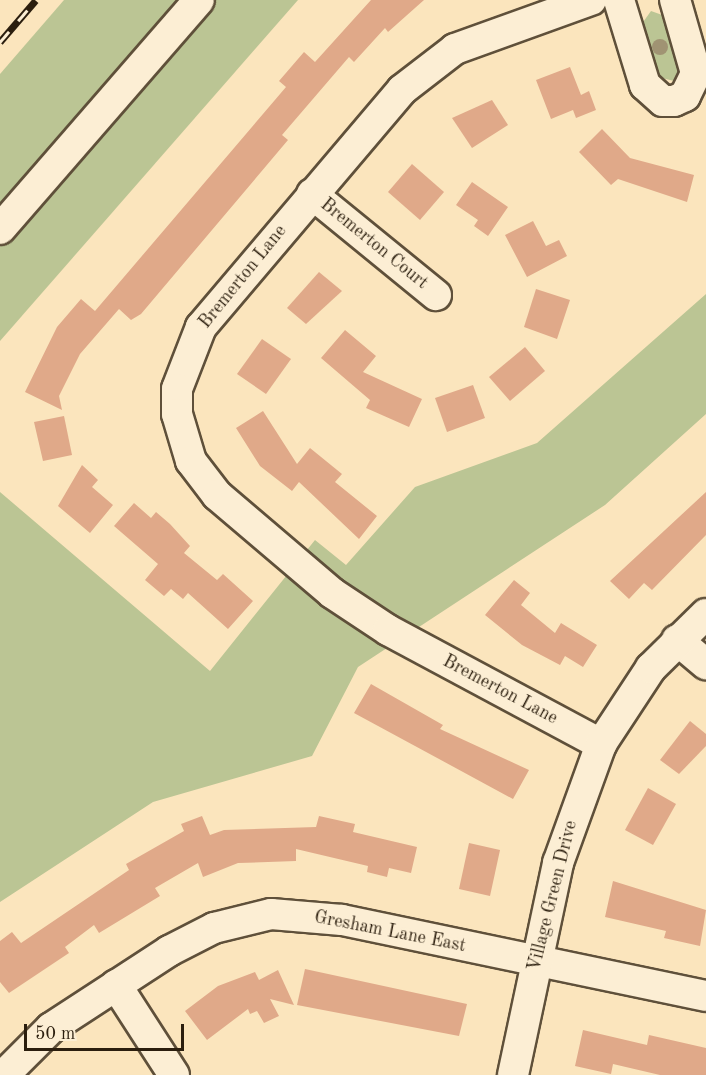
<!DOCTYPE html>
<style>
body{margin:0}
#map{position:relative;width:706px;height:1075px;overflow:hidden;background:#fbe5bd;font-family:"Old Standard TT",serif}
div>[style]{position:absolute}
.green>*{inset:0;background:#bbc594}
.building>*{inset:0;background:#e0a989}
.roads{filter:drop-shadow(2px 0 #5f503a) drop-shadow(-2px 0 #5f503a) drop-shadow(0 2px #5f503a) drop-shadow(0 -2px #5f503a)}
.minor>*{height:30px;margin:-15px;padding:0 15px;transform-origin:15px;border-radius:15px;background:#fceed4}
.rail>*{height:7px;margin-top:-3.5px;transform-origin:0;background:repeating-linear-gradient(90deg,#fceed4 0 14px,#2b1e0e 0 28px);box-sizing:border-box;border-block:2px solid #2b1e0e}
.trees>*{width:16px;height:16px;margin:-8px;border-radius:50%;background:#a09373}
span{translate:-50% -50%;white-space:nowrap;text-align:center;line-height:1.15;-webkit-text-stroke:4.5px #fceed4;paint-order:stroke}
.street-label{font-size:18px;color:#2b1e0e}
.scale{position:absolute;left:24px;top:1024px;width:160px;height:27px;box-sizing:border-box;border:3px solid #2b1e0e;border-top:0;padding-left:8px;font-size:18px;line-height:21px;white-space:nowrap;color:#2b1e0e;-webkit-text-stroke:4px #fceed4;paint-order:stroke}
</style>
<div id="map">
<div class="green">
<div style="clip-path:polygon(64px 0,298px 0,0 341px,0 74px)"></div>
<div style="clip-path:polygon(651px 11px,665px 16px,681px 74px,674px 81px,658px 77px,641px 25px)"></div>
<div style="clip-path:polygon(706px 294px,706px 414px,605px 505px,358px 667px,312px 756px,153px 802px,0 902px,0 492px,210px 671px,315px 540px,346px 565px,415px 487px,537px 443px)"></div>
</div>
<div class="building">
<div style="clip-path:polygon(371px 0,424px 0,388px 32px,385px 28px,354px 62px,349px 57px,282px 135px,288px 140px,141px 314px,131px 320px,119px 309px,80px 354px,59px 396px,62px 410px,25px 392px,57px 327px,81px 299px,95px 311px,286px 87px,279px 81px,304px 52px,315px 62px)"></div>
<div style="clip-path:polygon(570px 67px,581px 95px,589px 91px,596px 110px,576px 118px,573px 110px,551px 119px,536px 80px)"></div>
<div style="clip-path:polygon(492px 100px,508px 125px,472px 148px,452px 118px)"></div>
<div style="clip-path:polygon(602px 129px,630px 158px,694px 175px,687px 202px,618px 179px,611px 185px,579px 152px)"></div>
<div style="clip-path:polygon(412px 164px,444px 192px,420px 220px,388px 192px)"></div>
<div style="clip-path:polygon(472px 182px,508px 207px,488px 236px,474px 226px,478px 220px,456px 205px)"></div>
<div style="clip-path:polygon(533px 221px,546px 246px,559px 240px,567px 256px,527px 277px,505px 235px)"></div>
<div style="clip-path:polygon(319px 272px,342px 291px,306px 324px,287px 308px)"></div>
<div style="clip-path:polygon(536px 289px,570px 300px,557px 339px,524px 327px)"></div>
<div style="clip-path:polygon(345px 330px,376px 356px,363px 372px,422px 399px,409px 427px,366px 408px,370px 400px,321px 358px)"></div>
<div style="clip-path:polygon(262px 339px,291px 359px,266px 394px,237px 374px)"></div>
<div style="clip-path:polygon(525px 347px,545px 371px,510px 401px,489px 377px)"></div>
<div style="clip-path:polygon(473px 385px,485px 418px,447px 432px,435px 398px)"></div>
<div style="clip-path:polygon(263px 411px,297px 464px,310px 448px,342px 474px,335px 482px,377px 516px,359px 539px,299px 482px,292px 491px,260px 466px,236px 428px)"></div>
<div style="clip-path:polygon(64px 416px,72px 455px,43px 461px,34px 422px)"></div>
<div style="clip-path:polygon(82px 465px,98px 480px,92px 487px,113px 505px,90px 533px,58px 506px)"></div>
<div style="clip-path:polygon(706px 492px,706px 535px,652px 590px,644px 583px,629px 599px,610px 581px)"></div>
<div style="clip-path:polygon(134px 503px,151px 518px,156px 512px,170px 524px,190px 546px,184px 553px,217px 580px,223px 574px,253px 601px,228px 629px,188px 593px,183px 599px,171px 589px,164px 596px,145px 580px,158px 564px,114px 526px)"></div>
<div style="clip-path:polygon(514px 580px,530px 593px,521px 605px,555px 633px,561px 623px,597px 645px,583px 667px,565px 656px,560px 665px,522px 645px,485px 615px)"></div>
<div style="clip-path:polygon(371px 684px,443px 725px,440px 729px,529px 770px,513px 799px,354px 713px)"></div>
<div style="clip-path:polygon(690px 721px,706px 734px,706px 746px,679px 774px,660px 760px)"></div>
<div style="clip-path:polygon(648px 788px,676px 804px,653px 845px,625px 830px)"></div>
<div style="clip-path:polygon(202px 816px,210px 835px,224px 830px,316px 827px,319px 816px,355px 824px,353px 832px,417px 847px,411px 873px,389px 868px,387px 877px,367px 872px,368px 866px,296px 849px,296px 861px,238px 863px,203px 877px,198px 863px,155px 888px,160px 896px,99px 933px,94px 925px,65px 947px,69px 953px,9px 993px,0 982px,0 941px,12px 932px,21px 943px,129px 870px,126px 864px,184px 831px,181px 824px)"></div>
<div style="clip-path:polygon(469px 843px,500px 850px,490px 896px,459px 889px)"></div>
<div style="clip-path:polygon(613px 881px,706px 910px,700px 946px,664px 938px,666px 931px,605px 917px)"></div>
<div style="clip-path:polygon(305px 969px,467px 1004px,459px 1036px,297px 1005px)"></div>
<div style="clip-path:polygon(278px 970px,294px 1005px,270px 999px,279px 1016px,264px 1023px,257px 1011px,250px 1014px,248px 1009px,207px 1040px,185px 1011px,218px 986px,255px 972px,259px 980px)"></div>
<div style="clip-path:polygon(583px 1030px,647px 1045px,649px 1035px,706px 1048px,706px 1075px,660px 1075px,613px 1064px,611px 1074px,575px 1066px)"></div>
</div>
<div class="roads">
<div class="minor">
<div style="left:591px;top:0;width:145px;rotate:160.2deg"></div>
<div style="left:455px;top:49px;width:67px;rotate:142.3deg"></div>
<div style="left:402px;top:90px;width:311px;rotate:130.3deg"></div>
<div style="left:201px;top:327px;width:66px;rotate:111.2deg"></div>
<div style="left:177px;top:389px;width:25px;rotate:90deg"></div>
<div style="left:177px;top:414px;width:49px;rotate:73.4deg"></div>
<div style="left:191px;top:461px;width:43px;rotate:52.6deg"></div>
<div style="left:217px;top:495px;width:151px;rotate:40.4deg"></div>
<div style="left:332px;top:593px;width:67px;rotate:33.5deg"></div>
<div style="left:388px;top:630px;width:242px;rotate:28.2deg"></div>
<div style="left:619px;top:0;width:89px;rotate:73deg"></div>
<div style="left:645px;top:85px;width:24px;rotate:42deg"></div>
<div style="left:663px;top:101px;width:11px"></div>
<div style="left:674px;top:101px;width:12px;rotate:-24deg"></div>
<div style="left:685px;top:96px;width:25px;rotate:-64deg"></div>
<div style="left:696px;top:73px;width:76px;rotate:-106deg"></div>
<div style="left:312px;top:194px;width:160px;rotate:39.2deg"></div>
<div style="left:0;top:229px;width:303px;rotate:-49deg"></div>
<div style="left:677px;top:640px;width:38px;rotate:40deg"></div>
<div style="left:116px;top:985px;width:107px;rotate:57.2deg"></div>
<div style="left:4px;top:1075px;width:66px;rotate:-45deg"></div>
<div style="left:51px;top:1028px;width:141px;rotate:-33.1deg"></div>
<div style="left:169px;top:951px;width:51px;rotate:-27.1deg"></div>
<div style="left:214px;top:928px;width:59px;rotate:-13.8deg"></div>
<div style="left:271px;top:914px;width:71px;rotate:4.8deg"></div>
<div style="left:342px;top:920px;width:372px;rotate:11.8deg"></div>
<div style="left:513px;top:1075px;width:217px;rotate:-78deg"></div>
<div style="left:558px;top:863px;width:127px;rotate:-70.1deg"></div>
<div style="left:601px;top:744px;width:91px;rotate:-56.7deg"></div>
<div style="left:651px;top:668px;width:77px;rotate:-44.5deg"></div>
</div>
</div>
<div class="rail">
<div style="left:0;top:42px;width:55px;rotate:-49.4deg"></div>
</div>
<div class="trees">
<div style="left:660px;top:47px"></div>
</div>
<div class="street-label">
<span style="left:374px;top:244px;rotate:39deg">Bremerton Court</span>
<span style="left:243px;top:277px;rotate:-51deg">Bremerton Lane</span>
<span style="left:500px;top:690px;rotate:28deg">Bremerton Lane</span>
<span style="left:553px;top:896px;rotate:-76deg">Village Green Drive</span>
<span style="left:390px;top:932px;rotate:11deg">Gresham Lane East</span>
</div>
<div class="scale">50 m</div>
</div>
